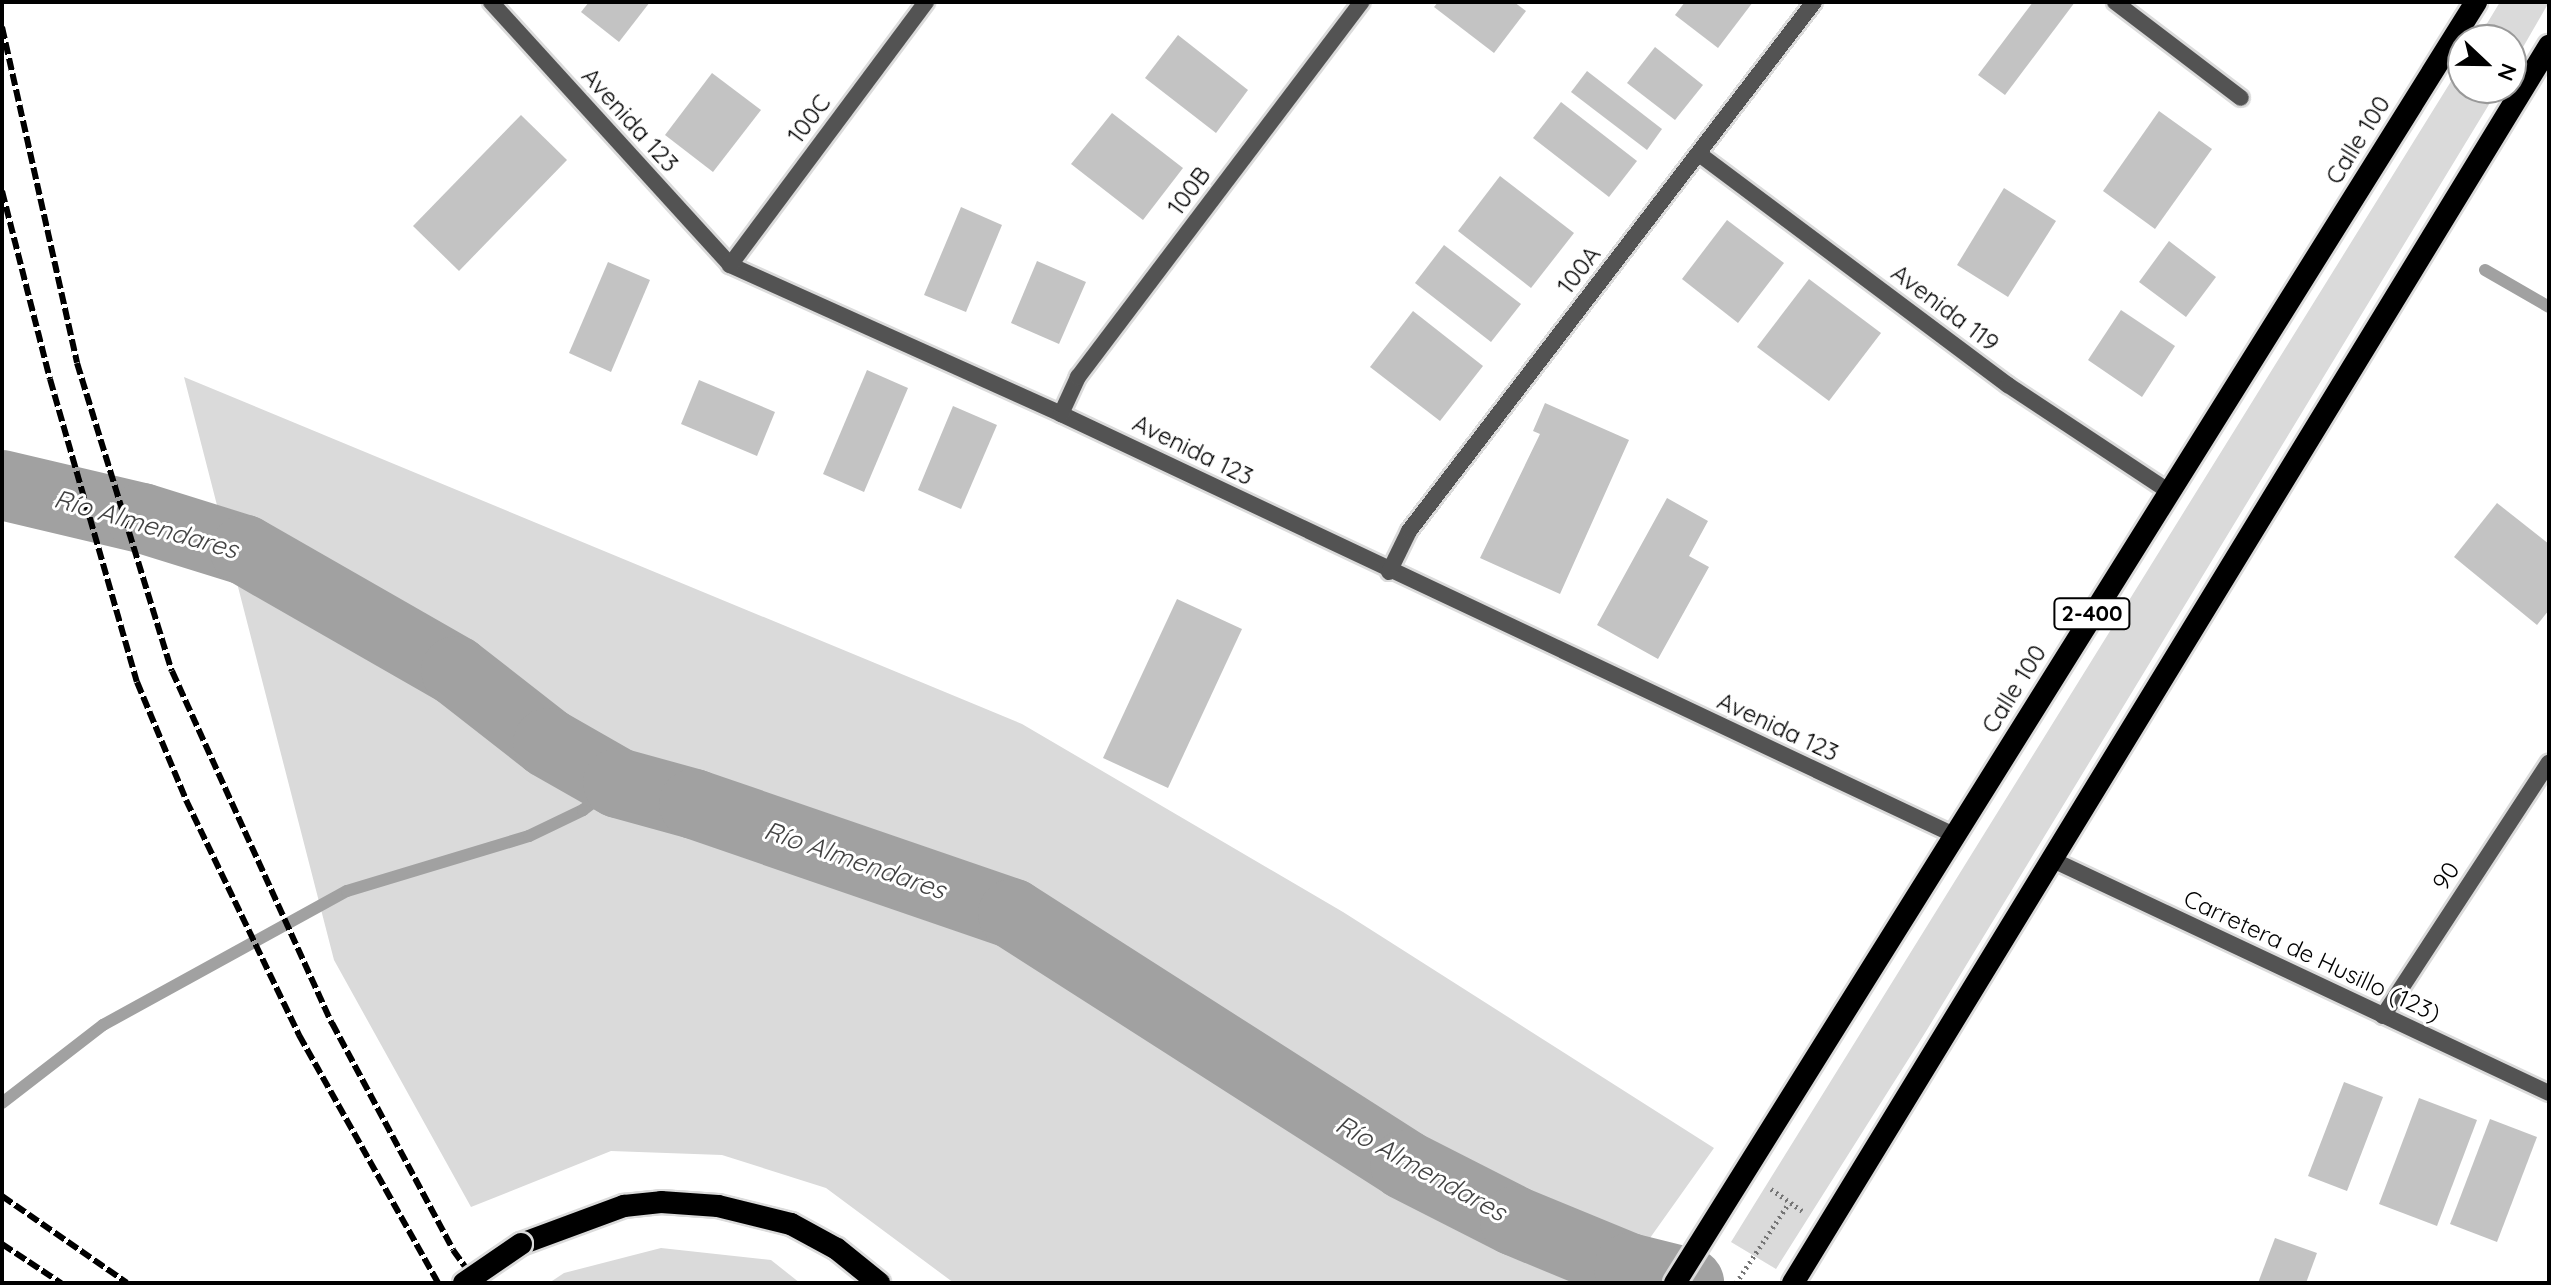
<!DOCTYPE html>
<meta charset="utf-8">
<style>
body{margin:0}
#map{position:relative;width:2551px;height:1285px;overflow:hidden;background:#fff;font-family:Quicksand,sans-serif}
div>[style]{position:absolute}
.green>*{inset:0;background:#dadada}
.stream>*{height:12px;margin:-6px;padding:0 6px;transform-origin:6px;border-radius:6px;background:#a1a1a1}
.river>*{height:70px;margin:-35px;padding:0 35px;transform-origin:35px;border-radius:35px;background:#a1a1a1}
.building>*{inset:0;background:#c3c3c3}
.path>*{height:5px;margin-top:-2.5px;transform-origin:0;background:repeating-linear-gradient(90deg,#757575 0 2px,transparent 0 6px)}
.roads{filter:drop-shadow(2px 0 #dbdbdb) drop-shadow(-2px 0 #dbdbdb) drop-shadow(0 2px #dbdbdb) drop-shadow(0 -2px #dbdbdb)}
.minor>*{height:16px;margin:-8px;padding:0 8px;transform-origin:8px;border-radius:8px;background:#535353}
.trunk>*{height:22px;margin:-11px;padding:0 11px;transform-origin:11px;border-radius:11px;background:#000}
.rail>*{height:6px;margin-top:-3px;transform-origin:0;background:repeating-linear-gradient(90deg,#000 0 12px,transparent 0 16px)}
.bridges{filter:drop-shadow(2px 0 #dbdbdb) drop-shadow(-2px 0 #dbdbdb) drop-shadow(0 2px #dbdbdb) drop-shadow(0 -2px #dbdbdb)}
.trunk-bridge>*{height:22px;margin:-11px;padding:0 11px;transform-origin:11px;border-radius:11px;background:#000}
span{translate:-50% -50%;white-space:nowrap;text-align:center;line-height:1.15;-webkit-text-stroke:6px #fff;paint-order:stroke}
.shield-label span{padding:2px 6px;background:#fff;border:2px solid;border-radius:6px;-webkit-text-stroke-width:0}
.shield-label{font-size:22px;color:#000;font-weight:700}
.street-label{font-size:24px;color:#000}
.water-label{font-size:26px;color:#424242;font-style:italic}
.frame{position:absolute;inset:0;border:4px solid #000;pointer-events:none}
.north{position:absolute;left:2447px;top:24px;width:80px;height:80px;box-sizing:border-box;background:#fff;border:2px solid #999;border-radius:50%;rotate:112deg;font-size:22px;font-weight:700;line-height:32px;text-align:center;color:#000}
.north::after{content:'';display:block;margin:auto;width:28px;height:36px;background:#000;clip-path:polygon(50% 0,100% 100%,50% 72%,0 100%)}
</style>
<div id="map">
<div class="green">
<div style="clip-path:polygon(2500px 2px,2549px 2px,2511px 68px,2511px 40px,2477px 40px)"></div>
<div style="clip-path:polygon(2463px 62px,2463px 88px,2499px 88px,1925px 1033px,1776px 1269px,1731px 1242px)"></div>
<div style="clip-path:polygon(184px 377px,1022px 724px,1343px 912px,1714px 1148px,1618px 1283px,954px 1283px,826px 1188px,722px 1155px,611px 1151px,471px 1207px,334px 960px)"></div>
<div style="clip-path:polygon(661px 1248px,771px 1260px,800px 1283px,549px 1283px,564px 1273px)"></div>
</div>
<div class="stream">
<div style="left:2485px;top:270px;width:74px;rotate:30deg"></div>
<div style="left:2px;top:1103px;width:128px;rotate:-37.7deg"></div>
<div style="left:103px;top:1025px;width:278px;rotate:-28.8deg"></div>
<div style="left:347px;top:891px;width:190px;rotate:-16.8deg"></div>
<div style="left:529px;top:836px;width:60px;rotate:-25.7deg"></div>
<div style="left:583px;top:810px;width:44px;rotate:-37.6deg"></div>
</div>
<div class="river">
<div style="left:2px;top:485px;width:144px;rotate:13.3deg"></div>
<div style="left:142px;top:518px;width:108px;rotate:17.3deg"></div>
<div style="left:245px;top:550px;width:243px;rotate:29.8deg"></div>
<div style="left:456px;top:671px;width:117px;rotate:38deg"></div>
<div style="left:548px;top:743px;width:81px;rotate:29.7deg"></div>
<div style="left:618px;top:783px;width:79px;rotate:15.4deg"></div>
<div style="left:694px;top:804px;width:337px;rotate:19deg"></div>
<div style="left:1013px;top:914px;width:465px;rotate:32.6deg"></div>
<div style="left:1405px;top:1165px;width:123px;rotate:27deg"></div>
<div style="left:1515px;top:1221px;width:123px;rotate:22.4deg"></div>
<div style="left:1629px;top:1268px;width:62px;rotate:14deg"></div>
</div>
<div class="building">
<div style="clip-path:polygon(589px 2px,650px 2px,619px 42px,581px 12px)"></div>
<div style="clip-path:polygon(1438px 2px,1514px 2px,1526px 11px,1494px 53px,1434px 7px)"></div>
<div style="clip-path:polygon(1685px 2px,1753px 2px,1718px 48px,1675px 15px)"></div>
<div style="clip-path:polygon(2033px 2px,2075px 2px,2005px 95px,1978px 75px)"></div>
<div style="clip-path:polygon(1178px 35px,1248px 90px,1216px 133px,1145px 78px)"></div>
<div style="clip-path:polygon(1655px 47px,1703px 85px,1675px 120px,1627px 83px)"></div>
<div style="clip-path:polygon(1587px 71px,1662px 129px,1647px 150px,1571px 92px)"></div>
<div style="clip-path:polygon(712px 73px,761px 110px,713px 172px,665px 135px)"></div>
<div style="clip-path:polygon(1561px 102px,1637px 161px,1609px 197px,1533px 138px)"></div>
<div style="clip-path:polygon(2159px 111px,2212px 149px,2155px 229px,2103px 191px)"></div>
<div style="clip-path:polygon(1112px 113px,1183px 168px,1143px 220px,1071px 164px)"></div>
<div style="clip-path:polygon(521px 115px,567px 160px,459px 271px,413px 226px)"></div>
<div style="clip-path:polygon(1500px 176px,1574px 233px,1531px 288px,1458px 231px)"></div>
<div style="clip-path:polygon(2004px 188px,2056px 221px,2008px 297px,1957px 265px)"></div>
<div style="clip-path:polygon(961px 207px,1002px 225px,966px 312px,924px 295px)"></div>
<div style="clip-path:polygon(1727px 220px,1784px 263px,1738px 323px,1682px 279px)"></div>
<div style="clip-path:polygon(2169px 241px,2216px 277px,2186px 317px,2139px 282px)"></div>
<div style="clip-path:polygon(1444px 245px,1521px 304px,1491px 342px,1415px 283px)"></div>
<div style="clip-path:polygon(1037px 261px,1086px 282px,1059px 344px,1011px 323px)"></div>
<div style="clip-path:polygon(608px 262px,650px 280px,611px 372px,569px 353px)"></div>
<div style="clip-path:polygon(1809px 279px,1881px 333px,1829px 401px,1757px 347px)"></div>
<div style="clip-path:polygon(2121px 310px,2175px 346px,2142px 397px,2088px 360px)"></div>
<div style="clip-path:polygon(1413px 311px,1483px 366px,1440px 421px,1370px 367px)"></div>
<div style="clip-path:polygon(867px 370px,908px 388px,864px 492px,823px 474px)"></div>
<div style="clip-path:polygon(699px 380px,775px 412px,757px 456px,681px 424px)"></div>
<div style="clip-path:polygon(1545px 403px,1629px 440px,1560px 594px,1480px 558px,1540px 434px,1533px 431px)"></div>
<div style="clip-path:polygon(953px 406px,997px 425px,961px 509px,918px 490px)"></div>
<div style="clip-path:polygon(1667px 498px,1708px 521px,1689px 556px,1709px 567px,1658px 659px,1597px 625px)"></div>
<div style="clip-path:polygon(2497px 503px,2549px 544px,2549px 610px,2537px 625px,2454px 557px)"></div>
<div style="clip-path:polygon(1177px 599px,1242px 629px,1168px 788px,1103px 758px)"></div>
<div style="clip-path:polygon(2344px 1082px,2383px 1097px,2347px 1191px,2308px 1176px)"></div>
<div style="clip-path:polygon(2419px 1098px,2477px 1120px,2437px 1226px,2379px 1204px)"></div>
<div style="clip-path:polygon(2490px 1119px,2537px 1137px,2497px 1242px,2450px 1224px)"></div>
<div style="clip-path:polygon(2275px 1238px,2317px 1253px,2306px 1283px,2258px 1283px)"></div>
</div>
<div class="path">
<div style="left:1771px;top:1189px;width:38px;rotate:35deg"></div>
<div style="left:1736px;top:1283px;width:96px;rotate:-56.5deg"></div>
</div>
<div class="roads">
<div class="minor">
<div style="left:491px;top:2px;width:355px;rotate:47.7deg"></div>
<div style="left:730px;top:265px;width:363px;rotate:24.2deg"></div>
<div style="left:1061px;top:414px;width:987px;rotate:25.24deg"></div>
<div style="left:2115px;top:2px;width:158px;rotate:37.3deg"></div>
<div style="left:1699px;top:154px;width:386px;rotate:36.8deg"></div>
<div style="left:2008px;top:385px;width:192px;rotate:33.5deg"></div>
<div style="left:730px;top:265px;width:328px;rotate:-53.3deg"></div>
<div style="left:1061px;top:414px;width:41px;rotate:-65.3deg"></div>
<div style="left:1078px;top:377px;width:470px;rotate:-52.9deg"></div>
<div style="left:1389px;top:572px;width:46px;rotate:-64deg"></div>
<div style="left:1409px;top:531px;width:666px;rotate:-52.56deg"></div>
<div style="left:2055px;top:861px;width:546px;rotate:25.16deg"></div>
<div style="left:2383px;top:1016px;width:303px;rotate:-56.8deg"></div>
</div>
<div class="trunk">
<div style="left:521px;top:1244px;width:110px;rotate:-20.3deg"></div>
<div style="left:624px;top:1206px;width:37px;rotate:-6deg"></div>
<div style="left:661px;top:1202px;width:57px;rotate:4deg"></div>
<div style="left:718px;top:1206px;width:75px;rotate:13.9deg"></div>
<div style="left:791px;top:1224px;width:52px;rotate:28.5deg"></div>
<div style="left:837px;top:1249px;width:54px;rotate:39deg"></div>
<div style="left:1675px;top:1283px;width:1511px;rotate:-57.98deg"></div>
<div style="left:1793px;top:1283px;width:1450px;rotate:-58.57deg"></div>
</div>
</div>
<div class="rail">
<div style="left:2px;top:27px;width:344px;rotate:77.4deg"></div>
<div style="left:77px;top:363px;width:322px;rotate:72.9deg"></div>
<div style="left:172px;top:671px;width:387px;rotate:65.6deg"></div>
<div style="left:332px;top:1023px;width:257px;rotate:61.9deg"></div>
<div style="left:453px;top:1250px;width:41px;rotate:54deg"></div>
<div style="left:2px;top:191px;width:194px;rotate:75.7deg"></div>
<div style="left:50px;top:379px;width:315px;rotate:74deg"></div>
<div style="left:137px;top:682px;width:128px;rotate:67.4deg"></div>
<div style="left:186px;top:800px;width:261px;rotate:64.3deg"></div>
<div style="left:299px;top:1035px;width:284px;rotate:60.7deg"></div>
<div style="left:2px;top:1196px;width:152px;rotate:34.8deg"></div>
<div style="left:2px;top:1244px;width:71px;rotate:33.5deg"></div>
</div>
<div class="bridges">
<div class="trunk-bridge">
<div style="left:464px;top:1283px;width:69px;rotate:-34.4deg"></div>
</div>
</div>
<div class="shield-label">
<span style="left:2092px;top:614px">2-400</span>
</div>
<div class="street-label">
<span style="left:809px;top:119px;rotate:-53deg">100C</span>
<span style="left:630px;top:120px;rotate:48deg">Avenida 123</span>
<span style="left:2358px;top:140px;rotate:-58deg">Calle 100</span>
<span style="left:1189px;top:191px;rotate:-53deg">100B</span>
<span style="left:1579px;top:270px;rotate:-52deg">100A</span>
<span style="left:1945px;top:308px;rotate:37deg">Avenida 119</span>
<span style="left:1193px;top:450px;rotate:26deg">Avenida 123</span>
<span style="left:2014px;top:689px;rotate:-58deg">Calle 100</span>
<span style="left:1778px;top:727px;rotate:25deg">Avenida 123</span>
<span style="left:2446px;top:876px;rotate:-57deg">90</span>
<span style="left:2312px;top:956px;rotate:25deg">Carretera de Husillo (123)</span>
</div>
<div class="water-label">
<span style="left:146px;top:524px;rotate:16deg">Río Almendares</span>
<span style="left:855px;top:860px;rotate:19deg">Río Almendares</span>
<span style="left:1421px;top:1168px;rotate:29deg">Río Almendares</span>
</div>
<div class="frame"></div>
<div class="north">N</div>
</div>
